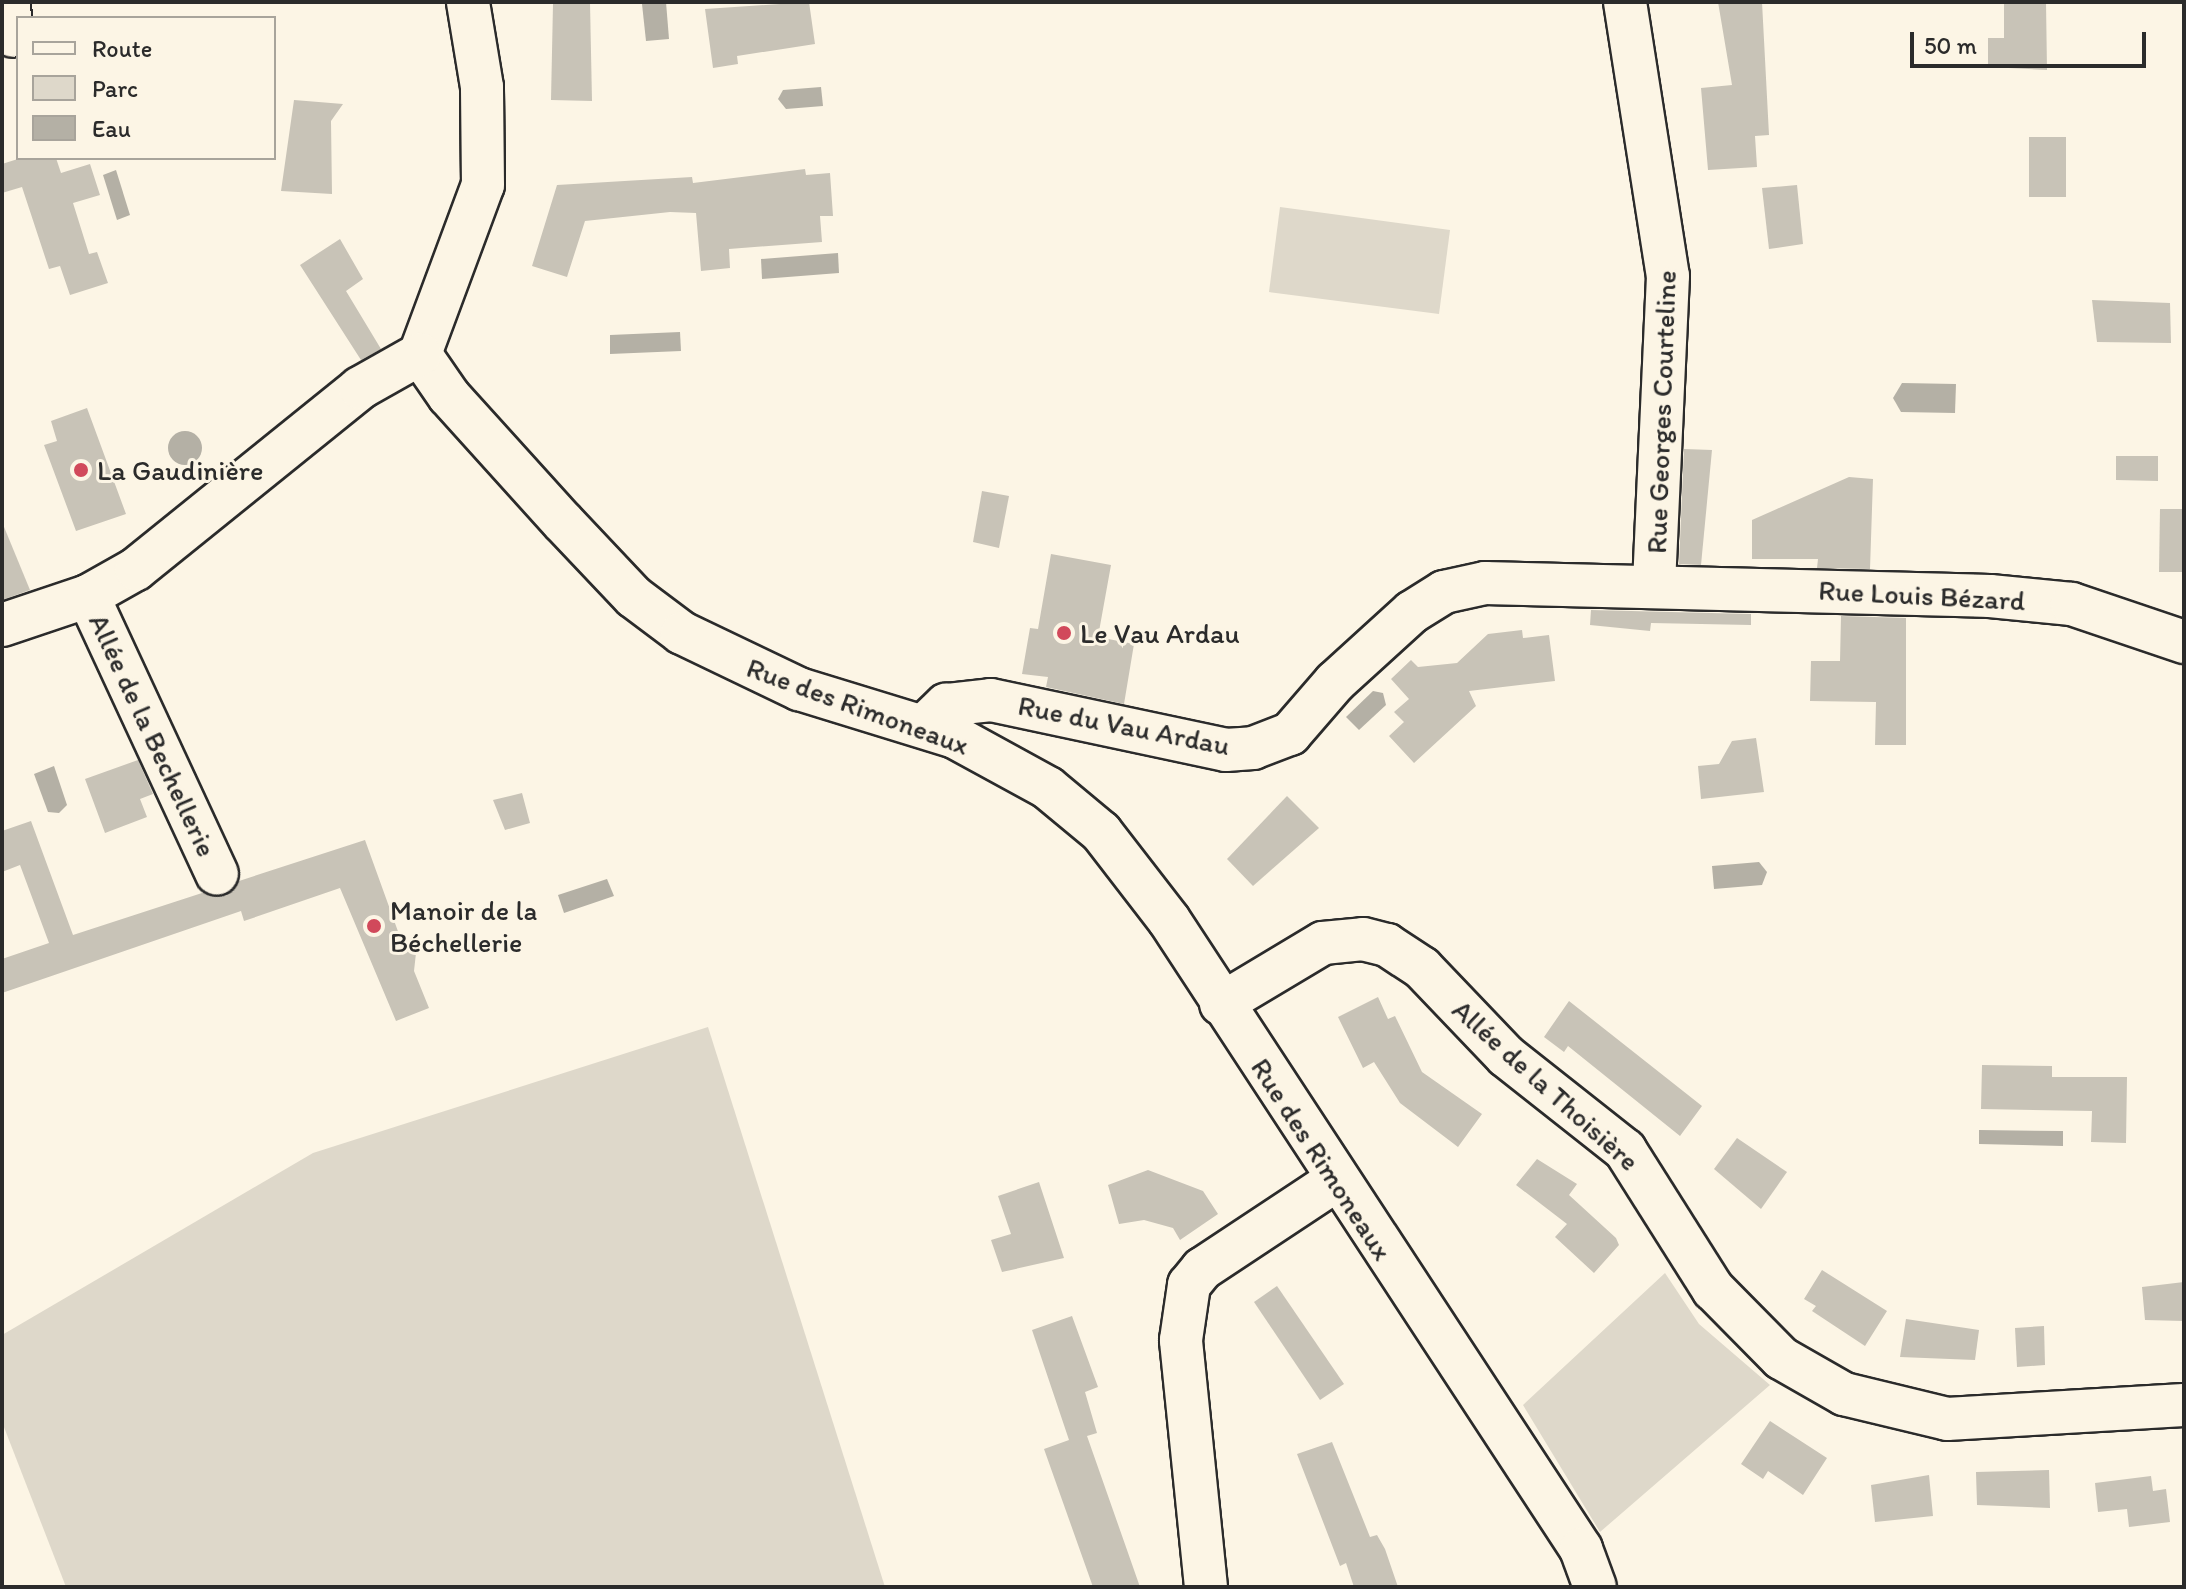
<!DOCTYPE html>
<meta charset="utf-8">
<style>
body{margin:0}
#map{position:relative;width:2186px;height:1589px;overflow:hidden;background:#fcf5e5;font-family:Itim,sans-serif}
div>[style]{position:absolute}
.green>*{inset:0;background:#ded8ca}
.water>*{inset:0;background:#b4b0a5}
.round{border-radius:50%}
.building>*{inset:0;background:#c8c3b7}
.roads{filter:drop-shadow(2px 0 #2b2b2b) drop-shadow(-2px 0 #2b2b2b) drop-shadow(0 2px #2b2b2b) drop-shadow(0 -2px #2b2b2b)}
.minor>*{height:42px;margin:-21px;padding:0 21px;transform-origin:21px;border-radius:21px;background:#fcf5e5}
.dots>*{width:22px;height:22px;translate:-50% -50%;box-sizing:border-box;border:4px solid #fcf5e5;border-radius:50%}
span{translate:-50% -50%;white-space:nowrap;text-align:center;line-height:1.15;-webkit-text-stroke:6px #fcf5e5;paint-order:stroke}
.street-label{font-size:28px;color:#2b2b2b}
.poi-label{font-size:28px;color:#2b2b2b}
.left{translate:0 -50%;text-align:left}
.frame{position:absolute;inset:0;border:4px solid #2b2b2b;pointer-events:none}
.legend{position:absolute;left:16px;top:16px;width:260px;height:144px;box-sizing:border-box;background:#fcf5e5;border:2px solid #a8a49b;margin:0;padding:10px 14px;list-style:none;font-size:24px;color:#2b2b2b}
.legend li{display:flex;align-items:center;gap:16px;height:40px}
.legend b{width:40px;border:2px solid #a8a49b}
.scale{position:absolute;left:1910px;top:32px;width:236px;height:36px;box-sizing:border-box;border:4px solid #2b2b2b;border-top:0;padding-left:10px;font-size:24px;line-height:28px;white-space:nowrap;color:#2b2b2b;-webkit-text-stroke:6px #fcf5e5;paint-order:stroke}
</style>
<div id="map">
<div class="green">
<div style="clip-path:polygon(1280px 207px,1450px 230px,1439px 314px,1269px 292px)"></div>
<div style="clip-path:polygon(708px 1027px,885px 1587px,66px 1587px,2px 1422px,2px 1335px,313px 1153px)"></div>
<div style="clip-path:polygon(1665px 1273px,1699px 1324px,1770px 1385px,1600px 1532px,1523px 1405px)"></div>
</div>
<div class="water">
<div style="clip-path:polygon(666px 2px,669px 39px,646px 41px,642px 4px)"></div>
<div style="clip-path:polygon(821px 87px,823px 106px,786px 109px,778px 99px,783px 90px)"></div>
<div style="clip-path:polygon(116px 170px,130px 215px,117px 220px,103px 175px)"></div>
<div style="clip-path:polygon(838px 253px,839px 273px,762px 279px,761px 259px)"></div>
<div style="clip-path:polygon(680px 332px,681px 351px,610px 354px,610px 335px)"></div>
<div style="clip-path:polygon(1902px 383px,1956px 384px,1955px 413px,1901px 412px,1893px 398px)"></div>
<div class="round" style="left:168px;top:431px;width:34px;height:34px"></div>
<div style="clip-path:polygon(1373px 691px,1383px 693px,1386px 705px,1359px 730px,1346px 717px)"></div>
<div style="clip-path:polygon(54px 766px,67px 805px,59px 813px,48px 812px,34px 774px)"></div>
<div style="clip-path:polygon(1759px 862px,1767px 872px,1762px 885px,1714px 889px,1712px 866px)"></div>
<div style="clip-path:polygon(607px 879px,614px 896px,564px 913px,558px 895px)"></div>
<div style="clip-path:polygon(1979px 1130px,2063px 1131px,2063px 1146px,1979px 1144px)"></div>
</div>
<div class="building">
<div style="clip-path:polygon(809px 2px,815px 44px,737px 56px,738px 64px,713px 68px,705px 9px)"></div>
<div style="clip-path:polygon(1718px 2px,1762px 2px,1769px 135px,1755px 136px,1757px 167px,1708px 170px,1701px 88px,1732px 85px)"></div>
<div style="clip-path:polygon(2004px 2px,2046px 2px,2047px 70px,1988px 67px,1988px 38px,2004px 38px)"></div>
<div style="clip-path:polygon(590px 3px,592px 101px,551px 100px,553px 4px)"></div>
<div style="clip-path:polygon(294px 100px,343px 104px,331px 121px,332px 194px,281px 191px)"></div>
<div style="clip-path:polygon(2029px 137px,2066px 137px,2066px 197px,2029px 197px)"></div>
<div style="clip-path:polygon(21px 158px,56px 158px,61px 173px,90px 164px,100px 195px,73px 203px,89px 254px,97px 252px,108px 283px,70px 295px,60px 266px,49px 269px,22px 187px,2px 193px,2px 164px)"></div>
<div style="clip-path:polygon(805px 169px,806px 175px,830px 173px,833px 216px,820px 216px,822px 242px,729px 249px,730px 268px,701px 271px,696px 213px,670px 212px,585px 221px,567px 277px,532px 266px,557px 185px,692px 177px,693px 183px)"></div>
<div style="clip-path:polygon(1797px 185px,1803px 244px,1769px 249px,1762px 188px)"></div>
<div style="clip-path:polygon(340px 239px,363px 279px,346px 291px,381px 349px,361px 360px,300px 265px)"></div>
<div style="clip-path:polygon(2092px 300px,2170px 303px,2171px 343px,2097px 342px)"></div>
<div style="clip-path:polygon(87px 408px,126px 514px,76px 531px,44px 445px,57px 441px,51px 421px)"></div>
<div style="clip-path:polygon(1684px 449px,1712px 450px,1701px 565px,1679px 564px)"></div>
<div style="clip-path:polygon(2116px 456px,2158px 456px,2158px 481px,2116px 480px)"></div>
<div style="clip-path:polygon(1849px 477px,1873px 479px,1870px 569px,1817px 568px,1818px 559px,1752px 559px,1752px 520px)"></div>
<div style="clip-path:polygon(982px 491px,1009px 496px,999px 548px,973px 542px)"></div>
<div style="clip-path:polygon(2160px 509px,2184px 509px,2184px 572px,2159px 572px)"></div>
<div style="clip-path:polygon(2px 522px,30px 590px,2px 600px)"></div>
<div style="clip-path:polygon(1051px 554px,1111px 565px,1098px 637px,1134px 644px,1124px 704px,1046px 687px,1048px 677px,1022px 674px,1030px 628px,1038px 629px)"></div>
<div style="clip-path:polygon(1591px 610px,1751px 614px,1751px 625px,1651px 623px,1650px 631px,1590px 625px)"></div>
<div style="clip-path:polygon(1841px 616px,1906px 618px,1906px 745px,1875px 745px,1876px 702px,1810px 701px,1811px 661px,1840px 661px)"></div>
<div style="clip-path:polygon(1522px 630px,1523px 638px,1549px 635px,1555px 681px,1469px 691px,1476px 706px,1414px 763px,1389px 736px,1404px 722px,1394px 712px,1409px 699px,1391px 679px,1411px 660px,1418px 667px,1457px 663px,1488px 634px)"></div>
<div style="clip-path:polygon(1756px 738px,1764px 792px,1701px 799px,1698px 766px,1719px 764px,1732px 741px)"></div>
<div style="clip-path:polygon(138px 760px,153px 794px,140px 799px,147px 817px,105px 833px,85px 779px)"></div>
<div style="clip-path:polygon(522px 793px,530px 823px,505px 830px,493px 800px)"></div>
<div style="clip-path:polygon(1287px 796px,1319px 828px,1253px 886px,1227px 859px)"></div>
<div style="clip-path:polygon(31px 821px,73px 935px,202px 893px,226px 896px,239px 881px,365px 840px,400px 937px,416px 953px,414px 971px,429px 1008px,396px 1021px,340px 888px,244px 921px,241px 911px,2px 993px,2px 959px,49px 943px,20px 865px,2px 872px,2px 831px)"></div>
<div style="clip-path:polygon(1378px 997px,1388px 1019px,1395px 1016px,1422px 1072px,1482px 1114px,1458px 1147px,1400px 1103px,1374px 1062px,1363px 1068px,1338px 1017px)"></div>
<div style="clip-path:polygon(1569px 1001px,1702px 1106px,1680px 1136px,1568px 1046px,1564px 1052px,1544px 1037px)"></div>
<div style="clip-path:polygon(1982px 1065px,2052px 1066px,2052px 1077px,2127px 1077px,2126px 1143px,2091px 1142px,2092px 1111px,1981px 1109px)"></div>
<div style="clip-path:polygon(1737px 1138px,1787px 1172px,1761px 1209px,1714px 1169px)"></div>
<div style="clip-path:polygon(1537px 1159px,1577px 1184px,1569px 1195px,1616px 1238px,1619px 1245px,1594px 1273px,1555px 1237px,1567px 1224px,1516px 1185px)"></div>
<div style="clip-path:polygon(1148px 1170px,1203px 1191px,1218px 1214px,1180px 1240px,1173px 1228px,1144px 1220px,1119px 1224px,1108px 1185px)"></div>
<div style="clip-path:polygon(1039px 1182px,1064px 1258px,1002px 1272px,991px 1240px,1011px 1234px,998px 1196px)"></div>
<div style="clip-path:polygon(1822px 1270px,1887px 1311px,1865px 1346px,1812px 1311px,1816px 1306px,1804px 1299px)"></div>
<div style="clip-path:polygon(2184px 1282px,2184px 1321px,2145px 1320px,2142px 1287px)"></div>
<div style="clip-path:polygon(1277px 1286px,1344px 1384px,1320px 1400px,1254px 1302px)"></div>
<div style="clip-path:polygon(1072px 1316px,1098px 1387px,1085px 1392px,1097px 1433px,1087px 1436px,1140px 1587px,1093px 1587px,1044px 1449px,1069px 1440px,1032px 1330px)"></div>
<div style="clip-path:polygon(1906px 1319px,1979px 1330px,1975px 1360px,1900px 1357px)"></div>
<div style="clip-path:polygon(2044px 1326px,2045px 1365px,2017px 1367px,2015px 1328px)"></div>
<div style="clip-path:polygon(1770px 1421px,1827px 1458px,1803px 1495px,1768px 1471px,1763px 1479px,1741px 1464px)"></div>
<div style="clip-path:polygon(1332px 1442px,1370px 1537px,1377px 1535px,1385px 1549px,1398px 1587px,1354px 1587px,1346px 1563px,1340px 1566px,1297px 1454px)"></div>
<div style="clip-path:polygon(2049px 1470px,2050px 1508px,1977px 1505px,1976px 1472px)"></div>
<div style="clip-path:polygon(1929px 1475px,1933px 1516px,1875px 1522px,1871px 1485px)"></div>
<div style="clip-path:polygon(2151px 1476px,2153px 1491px,2166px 1489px,2170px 1522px,2129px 1527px,2127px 1509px,2098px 1512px,2095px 1483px)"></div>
</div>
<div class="roads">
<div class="minor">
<div style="left:8px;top:2px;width:34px;rotate:82deg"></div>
<div style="left:1625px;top:2px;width:277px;rotate:81.1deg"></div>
<div style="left:1668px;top:276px;width:309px;rotate:92.6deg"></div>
<div style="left:420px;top:354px;width:51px;rotate:55.4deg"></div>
<div style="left:449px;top:396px;width:170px;rotate:47.9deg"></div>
<div style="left:563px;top:522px;width:103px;rotate:46.6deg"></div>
<div style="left:634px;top:597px;width:60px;rotate:36.9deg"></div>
<div style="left:682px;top:633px;width:130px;rotate:25.6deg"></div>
<div style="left:799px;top:689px;width:163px;rotate:17.1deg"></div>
<div style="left:955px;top:737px;width:106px;rotate:28.7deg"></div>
<div style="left:1048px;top:788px;width:69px;rotate:39.7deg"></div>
<div style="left:1101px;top:832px;width:111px;rotate:52.3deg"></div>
<div style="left:1169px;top:920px;width:752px;rotate:56.77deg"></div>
<div style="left:1581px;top:1549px;width:40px;rotate:69.8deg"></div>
<div style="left:420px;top:354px;width:180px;rotate:-69.6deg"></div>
<div style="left:483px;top:185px;width:98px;rotate:-90.6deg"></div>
<div style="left:482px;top:87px;width:86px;rotate:-99.4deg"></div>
<div style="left:88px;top:596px;width:306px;rotate:65.1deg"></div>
<div style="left:2px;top:625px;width:91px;rotate:-18.6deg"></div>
<div style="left:88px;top:596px;width:55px;rotate:-29.4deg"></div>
<div style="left:136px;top:569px;width:288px;rotate:-38.9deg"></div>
<div style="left:360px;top:388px;width:69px;rotate:-29.5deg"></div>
<div style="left:926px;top:724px;width:28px;rotate:-44deg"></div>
<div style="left:946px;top:705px;width:45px;rotate:-6.3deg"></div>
<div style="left:991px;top:700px;width:240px;rotate:12deg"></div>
<div style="left:1226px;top:750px;width:27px;rotate:-4deg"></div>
<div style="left:1253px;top:748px;width:40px;rotate:-21deg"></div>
<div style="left:1290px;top:734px;width:69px;rotate:-49.1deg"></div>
<div style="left:1335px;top:682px;width:104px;rotate:-42.3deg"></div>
<div style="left:1412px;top:612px;width:38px;rotate:-32deg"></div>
<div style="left:1444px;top:592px;width:42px;rotate:-12.4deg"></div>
<div style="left:1485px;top:583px;width:505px;rotate:1.47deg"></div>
<div style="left:1990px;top:596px;width:82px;rotate:5.6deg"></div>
<div style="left:2072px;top:604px;width:118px;rotate:18.7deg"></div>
<div style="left:1221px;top:1004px;width:119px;rotate:-30.9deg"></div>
<div style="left:1323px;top:943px;width:40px;rotate:-5.7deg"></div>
<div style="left:1363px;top:939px;width:25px;rotate:14deg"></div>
<div style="left:1387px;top:945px;width:42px;rotate:33.3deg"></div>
<div style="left:1422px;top:968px;width:122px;rotate:46.3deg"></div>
<div style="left:1506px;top:1056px;width:152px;rotate:38.3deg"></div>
<div style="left:1625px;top:1150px;width:165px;rotate:57.7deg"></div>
<div style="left:1713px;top:1289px;width:97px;rotate:45.4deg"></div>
<div style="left:1781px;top:1358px;width:73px;rotate:29.7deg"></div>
<div style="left:1844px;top:1394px;width:106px;rotate:13.6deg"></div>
<div style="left:1947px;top:1419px;width:237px;rotate:-3.4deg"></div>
<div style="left:1206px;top:1587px;width:248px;rotate:-95.8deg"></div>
<div style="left:1181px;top:1340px;width:56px;rotate:-81.7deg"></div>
<div style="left:1189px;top:1285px;width:21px;rotate:-51deg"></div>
<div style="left:1202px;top:1269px;width:159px;rotate:-33.5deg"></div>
</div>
</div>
<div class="dots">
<div style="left:81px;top:470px;background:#d1495b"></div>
<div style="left:1064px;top:633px;background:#d1495b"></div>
<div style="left:374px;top:926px;background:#d1495b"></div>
</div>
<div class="street-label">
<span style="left:1661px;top:412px;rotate:-88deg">Rue Georges Courteline</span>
<span style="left:1922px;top:595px;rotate:3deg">Rue Louis Bézard</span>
<span style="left:858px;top:706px;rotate:20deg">Rue des Rimoneaux</span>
<span style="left:1124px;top:725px;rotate:11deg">Rue du Vau Ardau</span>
<span style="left:153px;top:735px;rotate:65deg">Allée de la Bechellerie</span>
<span style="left:1546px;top:1085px;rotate:42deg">Allée de la Thoisière</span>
<span style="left:1322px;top:1159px;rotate:57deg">Rue des Rimoneaux</span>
</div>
<div class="poi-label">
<span class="left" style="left:97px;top:470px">La Gaudinière</span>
<span class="left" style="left:1080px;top:633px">Le Vau Ardau</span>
<span class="left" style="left:390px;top:926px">Manoir de la<br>Béchellerie</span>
</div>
<div class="frame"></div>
<ul class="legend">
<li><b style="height:10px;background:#fcf5e5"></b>Route</li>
<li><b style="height:22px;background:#ded8ca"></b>Parc</li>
<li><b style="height:22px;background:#b4b0a5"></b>Eau</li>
</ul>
<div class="scale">50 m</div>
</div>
